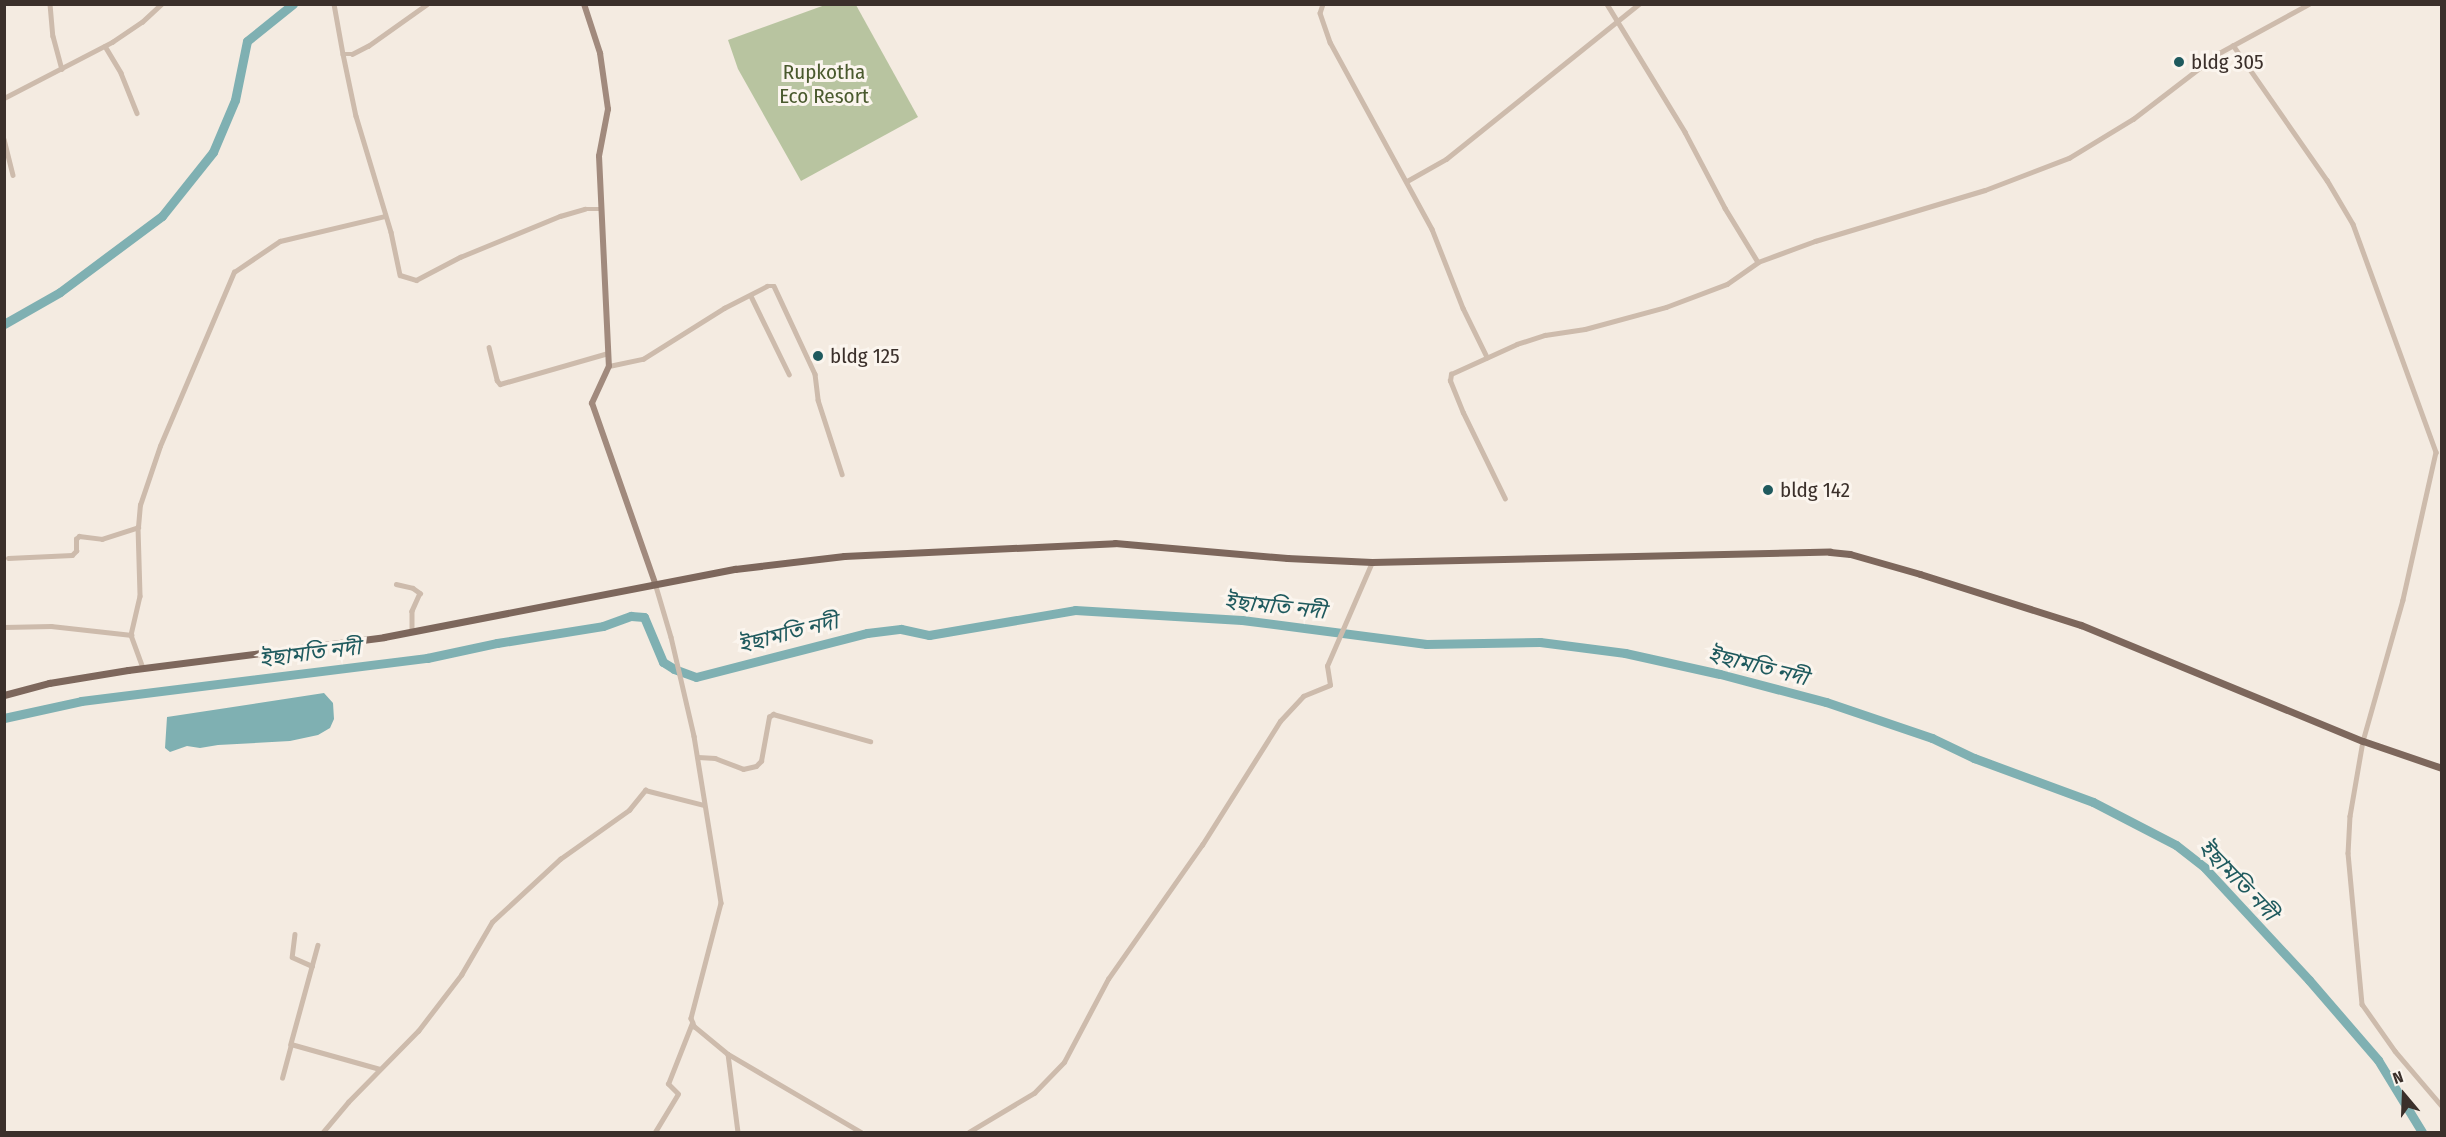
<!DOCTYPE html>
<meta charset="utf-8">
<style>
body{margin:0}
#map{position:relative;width:2446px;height:1137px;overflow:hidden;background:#f4ebe1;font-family:"Fira Sans Condensed","Noto Sans Bengali",sans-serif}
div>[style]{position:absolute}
.green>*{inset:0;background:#b8c4a0}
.water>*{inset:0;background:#7fb0b2}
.river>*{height:9px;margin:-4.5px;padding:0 4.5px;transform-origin:4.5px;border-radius:4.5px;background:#7fb0b2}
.street>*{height:4.5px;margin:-2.25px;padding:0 2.25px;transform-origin:2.25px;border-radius:2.25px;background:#cdbbac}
.secondary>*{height:6px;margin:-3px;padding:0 3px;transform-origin:3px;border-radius:3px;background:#a18a7d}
.primary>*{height:7px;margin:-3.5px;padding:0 3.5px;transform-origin:3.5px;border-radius:3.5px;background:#7d675c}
.dots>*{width:16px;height:16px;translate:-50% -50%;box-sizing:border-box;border:3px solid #fbf5ee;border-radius:50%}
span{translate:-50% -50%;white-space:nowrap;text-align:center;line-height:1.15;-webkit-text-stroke:6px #fbf5ee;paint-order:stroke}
.poi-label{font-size:21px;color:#3b302b}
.left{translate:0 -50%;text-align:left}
.park-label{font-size:21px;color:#4a5a2e}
.water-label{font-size:22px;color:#1f5a5e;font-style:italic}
.frame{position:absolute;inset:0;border:6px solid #3b302b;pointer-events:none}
.north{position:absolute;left:2374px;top:1065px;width:60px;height:60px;-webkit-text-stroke:4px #fbf5ee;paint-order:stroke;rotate:341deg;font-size:16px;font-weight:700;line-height:24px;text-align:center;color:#3b302b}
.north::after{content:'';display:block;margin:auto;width:21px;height:27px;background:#3b302b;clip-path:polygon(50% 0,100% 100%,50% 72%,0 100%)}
</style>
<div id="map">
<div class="green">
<div style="clip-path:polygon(825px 5px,856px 5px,918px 117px,801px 181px,738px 69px,728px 40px)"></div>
</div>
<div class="water">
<div style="clip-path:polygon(324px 693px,333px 703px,334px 719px,330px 728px,318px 735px,290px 741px,218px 745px,200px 748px,187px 746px,170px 752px,165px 748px,167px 717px)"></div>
</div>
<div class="river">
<div style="left:4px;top:324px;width:64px;rotate:-29.7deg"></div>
<div style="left:60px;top:292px;width:127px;rotate:-36.7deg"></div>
<div style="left:162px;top:216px;width:82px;rotate:-51.4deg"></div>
<div style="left:213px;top:152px;width:56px;rotate:-67.1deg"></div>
<div style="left:235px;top:100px;width:60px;rotate:-78.5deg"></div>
<div style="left:247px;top:41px;width:59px;rotate:-38.8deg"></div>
<div style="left:4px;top:718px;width:79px;rotate:-12.4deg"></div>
<div style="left:81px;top:701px;width:349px;rotate:-7.1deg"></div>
<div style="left:427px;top:658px;width:72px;rotate:-12.1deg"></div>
<div style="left:497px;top:643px;width:107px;rotate:-9.1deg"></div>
<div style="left:603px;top:626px;width:30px;rotate:-20deg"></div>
<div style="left:631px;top:616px;width:13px;rotate:4deg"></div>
<div style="left:644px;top:617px;width:49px;rotate:67.1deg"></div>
<div style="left:663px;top:662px;width:13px;rotate:32deg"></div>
<div style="left:674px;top:669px;width:23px;rotate:20deg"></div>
<div style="left:696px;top:677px;width:177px;rotate:-14.4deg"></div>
<div style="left:867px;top:633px;width:34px;rotate:-7deg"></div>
<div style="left:901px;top:629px;width:29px;rotate:12deg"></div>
<div style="left:929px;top:635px;width:148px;rotate:-9.7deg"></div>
<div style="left:1075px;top:610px;width:167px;rotate:3.4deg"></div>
<div style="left:1242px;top:620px;width:186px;rotate:7.4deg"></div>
<div style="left:1426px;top:644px;width:114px;rotate:-1deg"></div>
<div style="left:1540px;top:642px;width:86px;rotate:7.4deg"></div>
<div style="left:1625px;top:653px;width:97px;rotate:12.5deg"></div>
<div style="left:1720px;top:674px;width:110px;rotate:14.8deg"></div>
<div style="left:1826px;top:702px;width:112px;rotate:18.8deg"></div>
<div style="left:1932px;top:738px;width:47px;rotate:25.5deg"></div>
<div style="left:1974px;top:758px;width:127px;rotate:20.3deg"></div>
<div style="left:2093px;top:802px;width:93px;rotate:27.4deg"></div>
<div style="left:2176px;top:845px;width:37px;rotate:38deg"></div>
<div style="left:2205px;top:868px;width:153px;rotate:47.1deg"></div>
<div style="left:2309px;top:980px;width:106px;rotate:49.2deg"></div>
<div style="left:2378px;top:1060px;width:84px;rotate:58.6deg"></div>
</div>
<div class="street">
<div style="left:50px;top:4px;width:32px;rotate:85deg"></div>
<div style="left:53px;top:36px;width:34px;rotate:75deg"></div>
<div style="left:334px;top:4px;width:51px;rotate:79.8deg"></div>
<div style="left:343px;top:54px;width:9px"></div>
<div style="left:352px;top:54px;width:18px;rotate:-27deg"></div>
<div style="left:368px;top:46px;width:72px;rotate:-35.4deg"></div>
<div style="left:1323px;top:4px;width:9px;rotate:108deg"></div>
<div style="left:1320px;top:13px;width:31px;rotate:71deg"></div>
<div style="left:1330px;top:42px;width:213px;rotate:61.4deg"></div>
<div style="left:1432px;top:229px;width:85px;rotate:68.6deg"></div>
<div style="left:1463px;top:308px;width:55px;rotate:63.9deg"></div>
<div style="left:1607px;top:4px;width:150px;rotate:58.6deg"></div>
<div style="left:1685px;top:132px;width:86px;rotate:62.2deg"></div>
<div style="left:1725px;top:208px;width:63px;rotate:58.6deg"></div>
<div style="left:2233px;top:45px;width:165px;rotate:55.2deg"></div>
<div style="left:2327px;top:180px;width:51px;rotate:59.4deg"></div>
<div style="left:2353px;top:224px;width:243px;rotate:70deg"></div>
<div style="left:2436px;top:452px;width:152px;rotate:102.6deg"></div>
<div style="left:2403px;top:600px;width:147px;rotate:105.8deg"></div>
<div style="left:2363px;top:741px;width:76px;rotate:99.8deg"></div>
<div style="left:2350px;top:816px;width:37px;rotate:93deg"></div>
<div style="left:2348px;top:853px;width:152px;rotate:84.7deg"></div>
<div style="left:2362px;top:1004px;width:57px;rotate:54.9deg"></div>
<div style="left:2395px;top:1051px;width:72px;rotate:49.5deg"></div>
<div style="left:105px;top:46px;width:31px;rotate:59deg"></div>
<div style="left:121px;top:73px;width:43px;rotate:68.2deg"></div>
<div style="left:343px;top:54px;width:63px;rotate:78.2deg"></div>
<div style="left:356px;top:116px;width:121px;rotate:73.2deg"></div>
<div style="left:391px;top:232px;width:44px;rotate:78.2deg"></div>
<div style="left:400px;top:275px;width:17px;rotate:17deg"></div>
<div style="left:416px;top:280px;width:50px;rotate:-27.6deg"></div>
<div style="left:460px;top:257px;width:108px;rotate:-22.3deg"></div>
<div style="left:560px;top:216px;width:26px;rotate:-16deg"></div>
<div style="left:585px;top:209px;width:16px"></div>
<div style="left:4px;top:98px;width:122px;rotate:-27.4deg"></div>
<div style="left:112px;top:42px;width:36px;rotate:-34deg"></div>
<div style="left:142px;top:22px;width:26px;rotate:-43deg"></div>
<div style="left:4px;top:139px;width:37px;rotate:76deg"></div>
<div style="left:1407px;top:181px;width:45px;rotate:-29.4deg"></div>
<div style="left:1446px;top:159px;width:248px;rotate:-38.8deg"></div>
<div style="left:751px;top:296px;width:87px;rotate:64deg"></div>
<div style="left:489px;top:347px;width:34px;rotate:76deg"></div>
<div style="left:497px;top:380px;width:5px;rotate:53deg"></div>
<div style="left:500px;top:384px;width:112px;rotate:-16deg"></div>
<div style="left:609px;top:366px;width:35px;rotate:-12deg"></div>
<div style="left:643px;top:359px;width:96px;rotate:-32.2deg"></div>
<div style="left:724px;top:308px;width:48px;rotate:-27.1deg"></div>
<div style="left:767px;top:286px;width:7px"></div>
<div style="left:774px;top:286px;width:97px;rotate:65deg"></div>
<div style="left:815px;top:374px;width:26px;rotate:83deg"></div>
<div style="left:818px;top:400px;width:78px;rotate:72deg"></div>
<div style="left:1505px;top:499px;width:96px;rotate:-116deg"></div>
<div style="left:1463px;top:413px;width:35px;rotate:-112deg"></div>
<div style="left:1450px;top:381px;width:7px;rotate:-82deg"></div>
<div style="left:1451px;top:374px;width:72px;rotate:-24.4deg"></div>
<div style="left:1517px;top:344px;width:29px;rotate:-18deg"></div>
<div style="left:1545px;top:335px;width:40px;rotate:-8.5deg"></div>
<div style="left:1585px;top:329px;width:84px;rotate:-15.2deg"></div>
<div style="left:1666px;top:307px;width:65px;rotate:-20.7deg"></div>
<div style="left:1727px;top:284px;width:38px;rotate:-35deg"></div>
<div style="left:1758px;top:262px;width:61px;rotate:-20.2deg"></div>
<div style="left:1815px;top:241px;width:177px;rotate:-16.7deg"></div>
<div style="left:1985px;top:190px;width:90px;rotate:-20.9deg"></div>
<div style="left:2069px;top:158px;width:75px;rotate:-31.4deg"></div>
<div style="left:2133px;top:119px;width:108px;rotate:-37.5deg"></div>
<div style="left:2219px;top:53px;width:102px;rotate:-28.6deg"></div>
<div style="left:138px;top:527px;width:22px;rotate:-85deg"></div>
<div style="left:140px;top:505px;width:62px;rotate:-71.3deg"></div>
<div style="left:160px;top:446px;width:189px;rotate:-67deg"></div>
<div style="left:234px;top:272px;width:55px;rotate:-34deg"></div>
<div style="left:280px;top:241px;width:108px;rotate:-13.4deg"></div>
<div style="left:8px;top:558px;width:64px;rotate:-2.7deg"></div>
<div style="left:72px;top:555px;width:6px;rotate:-45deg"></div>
<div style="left:76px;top:551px;width:12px;rotate:-90deg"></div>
<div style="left:76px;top:539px;width:4px;rotate:-45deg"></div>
<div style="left:79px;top:536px;width:23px;rotate:7deg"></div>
<div style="left:102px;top:539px;width:38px;rotate:-18deg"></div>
<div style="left:138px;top:527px;width:69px;rotate:88.3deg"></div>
<div style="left:140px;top:596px;width:40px;rotate:103deg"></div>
<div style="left:655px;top:583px;width:56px;rotate:73.5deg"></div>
<div style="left:671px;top:637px;width:102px;rotate:76.9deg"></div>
<div style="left:694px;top:736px;width:169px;rotate:80.8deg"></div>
<div style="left:721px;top:903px;width:119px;rotate:104.6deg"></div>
<div style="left:691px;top:1018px;width:9px;rotate:69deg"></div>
<div style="left:694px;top:1026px;width:44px;rotate:39.5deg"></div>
<div style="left:728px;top:1054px;width:79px;rotate:82.7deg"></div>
<div style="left:396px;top:584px;width:17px;rotate:13deg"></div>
<div style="left:413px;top:588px;width:9px;rotate:36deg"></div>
<div style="left:420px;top:593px;width:20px;rotate:114deg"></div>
<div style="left:412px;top:611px;width:21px;rotate:90deg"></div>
<div style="left:4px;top:627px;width:47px;rotate:-1.2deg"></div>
<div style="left:51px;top:626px;width:81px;rotate:6.4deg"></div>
<div style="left:131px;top:635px;width:35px;rotate:70deg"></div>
<div style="left:698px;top:757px;width:17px;rotate:3deg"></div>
<div style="left:715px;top:758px;width:30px;rotate:21deg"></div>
<div style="left:743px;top:769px;width:13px;rotate:-13deg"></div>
<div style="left:756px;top:766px;width:7px;rotate:-45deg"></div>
<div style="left:761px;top:761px;width:45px;rotate:-79.7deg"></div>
<div style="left:769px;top:717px;width:5px;rotate:-37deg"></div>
<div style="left:773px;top:714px;width:101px;rotate:15.6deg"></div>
<div style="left:295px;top:934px;width:23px;rotate:97deg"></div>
<div style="left:292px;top:957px;width:22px;rotate:24deg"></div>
<div style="left:318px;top:945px;width:103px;rotate:105.3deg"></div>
<div style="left:291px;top:1044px;width:92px;rotate:15.7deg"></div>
<div style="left:728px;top:1054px;width:154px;rotate:30.4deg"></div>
<div style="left:282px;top:1078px;width:35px;rotate:-75deg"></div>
<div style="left:323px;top:1132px;width:39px;rotate:-50deg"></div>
<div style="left:348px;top:1102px;width:100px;rotate:-45.4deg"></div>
<div style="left:418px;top:1031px;width:71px;rotate:-52.5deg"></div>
<div style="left:461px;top:975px;width:61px;rotate:-59.7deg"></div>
<div style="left:492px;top:922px;width:93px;rotate:-42.8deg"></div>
<div style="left:560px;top:859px;width:85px;rotate:-35.4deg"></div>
<div style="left:629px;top:810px;width:26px;rotate:-51deg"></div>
<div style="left:645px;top:790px;width:61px;rotate:14.3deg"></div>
<div style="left:655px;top:1132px;width:44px;rotate:-58.8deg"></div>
<div style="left:678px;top:1094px;width:14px;rotate:-135deg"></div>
<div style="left:668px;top:1084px;width:66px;rotate:-68.5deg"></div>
<div style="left:969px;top:1132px;width:76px;rotate:-31deg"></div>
<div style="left:1034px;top:1093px;width:43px;rotate:-45.9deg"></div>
<div style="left:1064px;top:1062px;width:94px;rotate:-62.1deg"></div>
<div style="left:1108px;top:979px;width:164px;rotate:-55deg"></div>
<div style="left:1202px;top:845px;width:146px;rotate:-57.8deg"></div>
<div style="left:1280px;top:721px;width:34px;rotate:-47deg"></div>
<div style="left:1303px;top:696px;width:29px;rotate:-22deg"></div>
<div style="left:1330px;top:685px;width:19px;rotate:-99deg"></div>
<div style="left:1327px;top:666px;width:113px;rotate:-66.6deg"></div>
</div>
<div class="secondary">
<div style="left:584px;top:4px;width:52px;rotate:71.9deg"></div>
<div style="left:600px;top:53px;width:57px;rotate:81.9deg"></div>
<div style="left:608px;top:109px;width:48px;rotate:100.8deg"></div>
<div style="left:599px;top:156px;width:210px;rotate:87.3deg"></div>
<div style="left:609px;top:366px;width:41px;rotate:114.7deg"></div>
<div style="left:592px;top:403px;width:191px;rotate:70.7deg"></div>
</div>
<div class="primary">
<div style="left:4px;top:695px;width:47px;rotate:-14.9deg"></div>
<div style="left:49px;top:683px;width:80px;rotate:-9.3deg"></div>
<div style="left:128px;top:670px;width:258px;rotate:-7.3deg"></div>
<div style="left:384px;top:637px;width:358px;rotate:-11deg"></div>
<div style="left:735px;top:569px;width:110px;rotate:-6.8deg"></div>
<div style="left:844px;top:556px;width:271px;rotate:-2.7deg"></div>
<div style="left:1115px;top:543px;width:173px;rotate:5deg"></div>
<div style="left:1287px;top:558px;width:85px;rotate:2.7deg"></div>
<div style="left:1372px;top:562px;width:458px;rotate:-1.3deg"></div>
<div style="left:1830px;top:552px;width:20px;rotate:6deg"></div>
<div style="left:1850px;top:554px;width:73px;rotate:15.9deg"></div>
<div style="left:1920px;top:574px;width:169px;rotate:17.6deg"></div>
<div style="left:2081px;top:625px;width:305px;rotate:22.4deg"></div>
<div style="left:2363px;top:741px;width:83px;rotate:18.9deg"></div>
</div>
<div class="dots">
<div style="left:2179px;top:62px;background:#1f5a5e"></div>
<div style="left:818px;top:356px;background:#1f5a5e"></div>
<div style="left:1768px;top:490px;background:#1f5a5e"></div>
</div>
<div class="poi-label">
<span class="left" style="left:2191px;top:62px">bldg 305</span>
<span class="left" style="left:830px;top:356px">bldg 125</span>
<span class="left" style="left:1780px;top:490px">bldg 142</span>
</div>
<div class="park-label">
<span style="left:824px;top:84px">Rupkotha<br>Eco Resort</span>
</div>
<div class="water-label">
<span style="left:1275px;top:606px;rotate:6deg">ইছামতি নদী</span>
<span style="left:788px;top:633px;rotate:-14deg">ইছামতি নদী</span>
<span style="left:310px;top:653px;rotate:-7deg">ইছামতি নদী</span>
<span style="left:1758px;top:666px;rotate:14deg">ইছামতি নদী</span>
<span style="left:2238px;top:880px;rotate:46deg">ইছামতি নদী</span>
</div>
<div class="frame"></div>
<div class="north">N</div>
</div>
